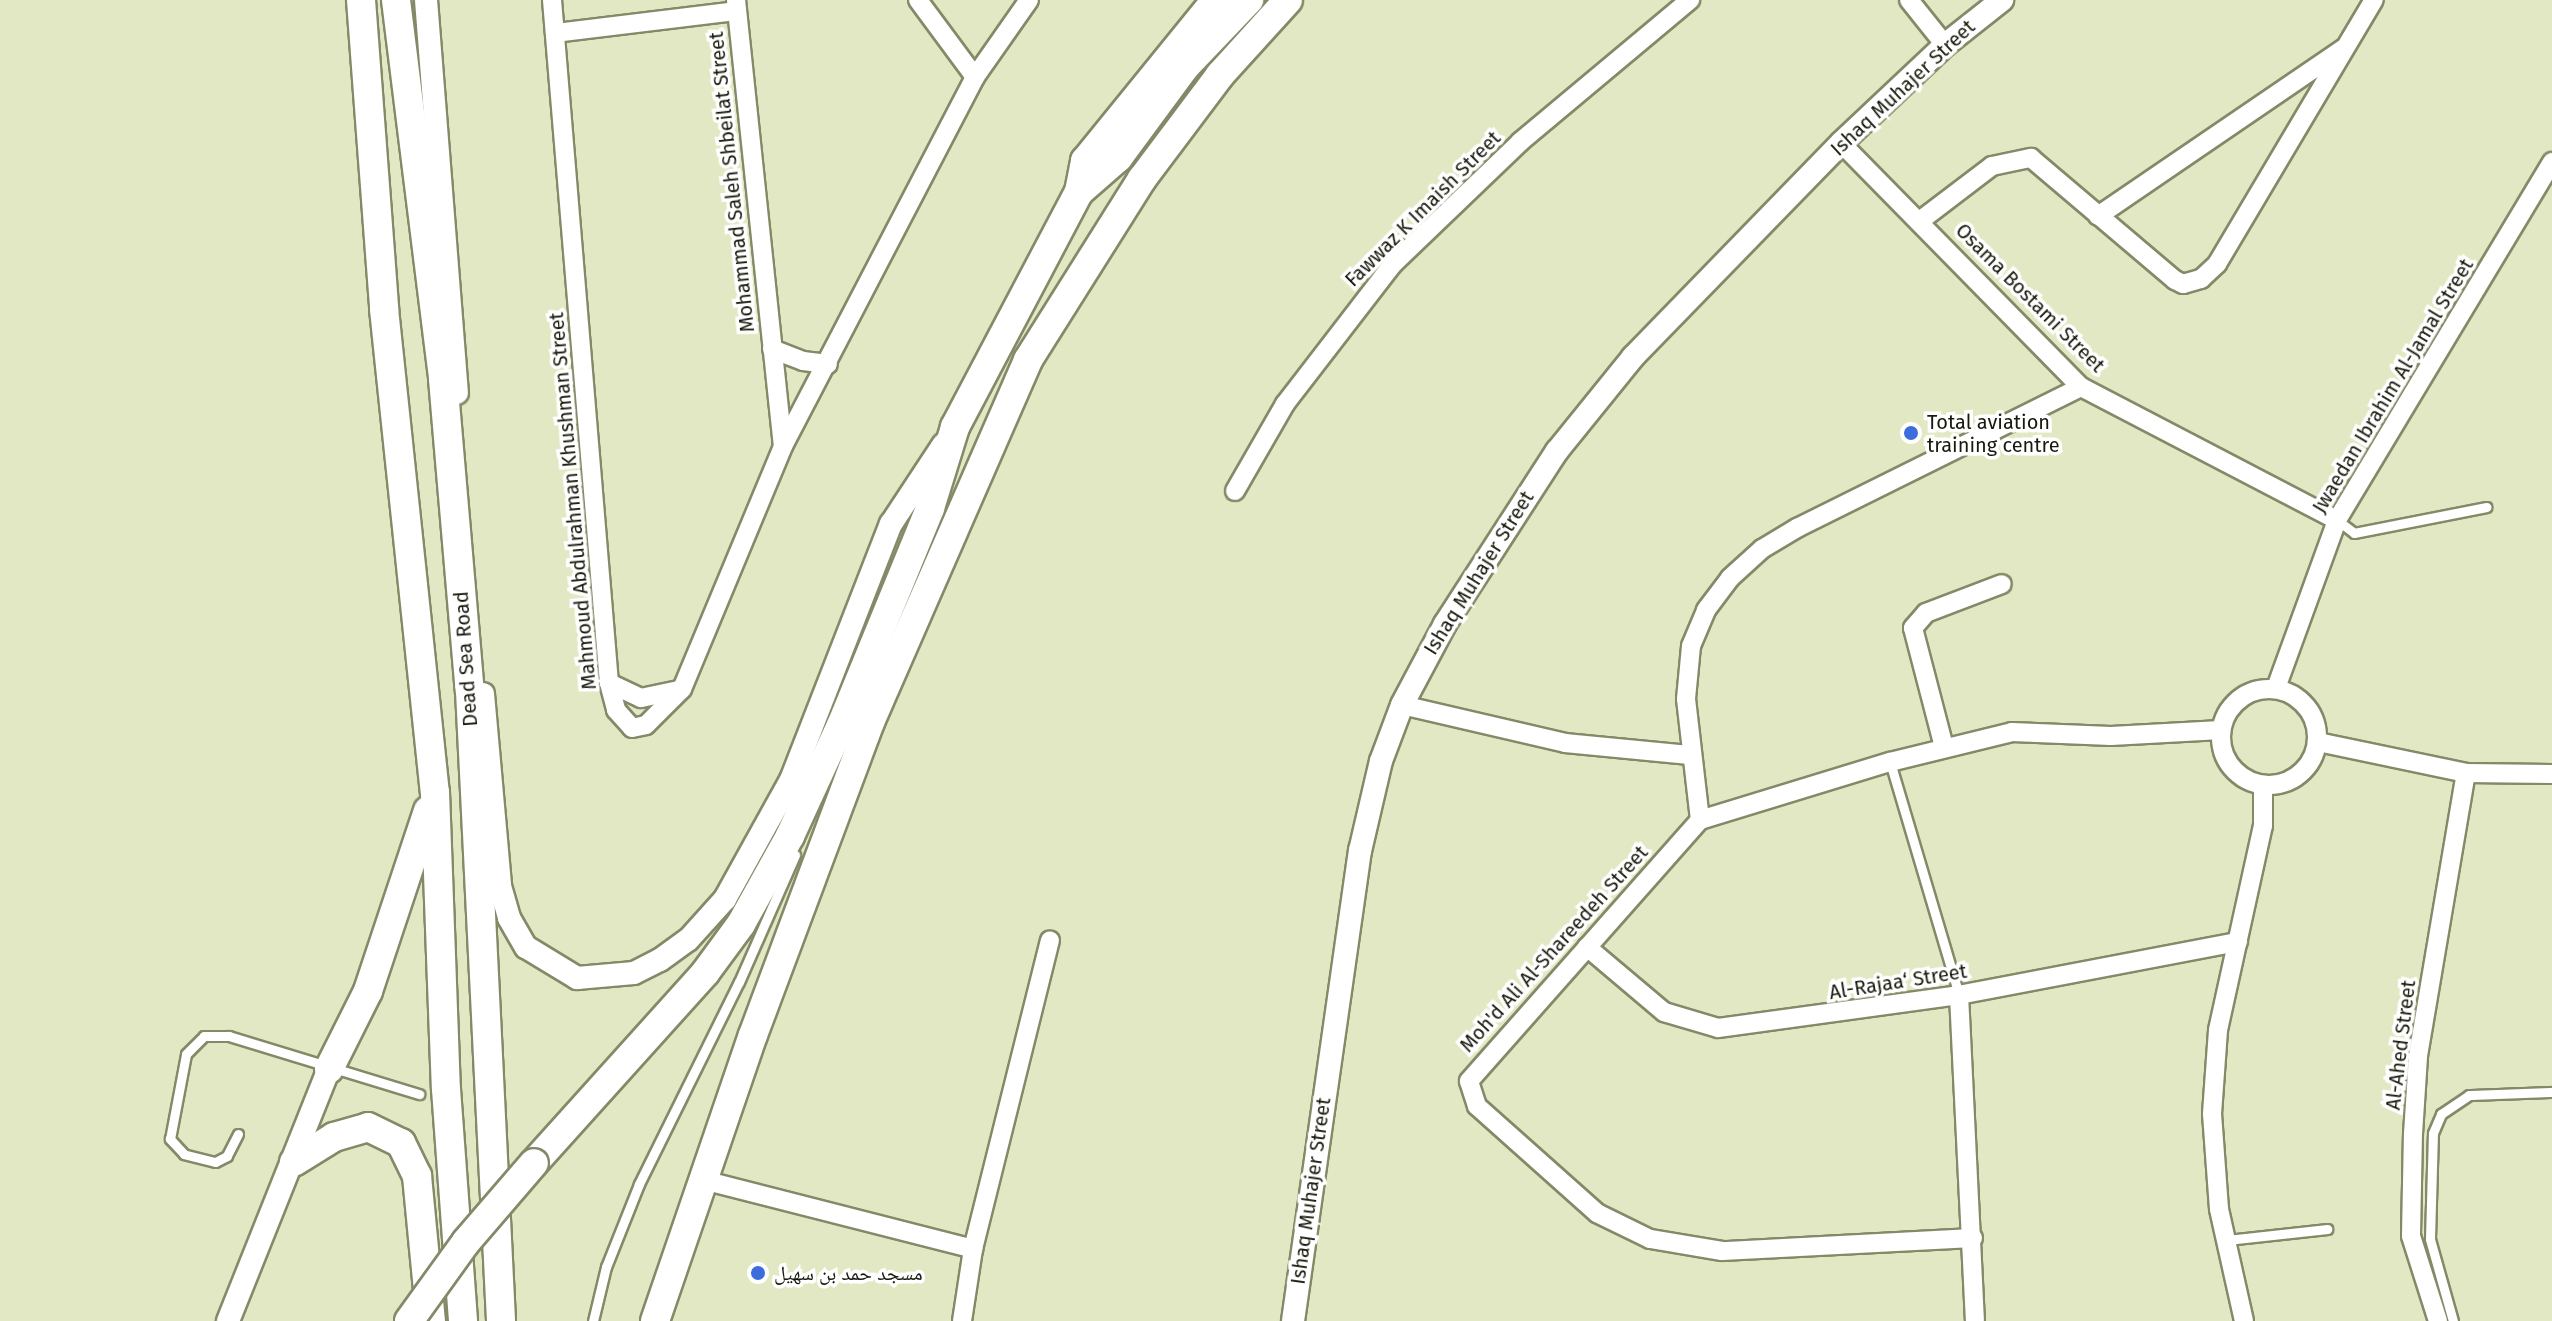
<!DOCTYPE html>
<meta charset="utf-8">
<style>
body{margin:0}
#map{position:relative;width:2552px;height:1321px;overflow:hidden;background:#e3e8c4;font-family:"Fira Sans","Noto Naskh Arabic",sans-serif}
div>[style]{position:absolute}
.roads{filter:drop-shadow(2px 0 #848968) drop-shadow(-2px 0 #848968) drop-shadow(0 2px #848968) drop-shadow(0 -2px #848968)}
.service>*{height:9px;margin:-4.5px;padding:0 4.5px;transform-origin:4.5px;border-radius:4.5px;background:#fff}
.minor>*{height:18px;margin:-9px;padding:0 9px;transform-origin:9px;border-radius:9px;background:#fff}
.minor>.ring{margin:-9px;padding:0;box-sizing:content-box;background:none;border:18px solid #fff;border-radius:50%}
.tertiary>*{height:22px;margin:-11px;padding:0 11px;transform-origin:11px;border-radius:11px;background:#fff}
.primary>*{height:28px;margin:-14px;padding:0 14px;transform-origin:14px;border-radius:14px;background:#fff}
.trunk>*{height:28px;margin:-14px;padding:0 14px;transform-origin:14px;border-radius:14px;background:#fff}
.bridges{filter:drop-shadow(2px 0 #848968) drop-shadow(-2px 0 #848968) drop-shadow(0 2px #848968) drop-shadow(0 -2px #848968)}
.trunk-bridge>*{height:28px;margin:-14px;padding:0 14px;transform-origin:14px;border-radius:14px;background:#fff}
.dots>*{width:22px;height:22px;translate:-50% -50%;box-sizing:border-box;border:4px solid #fff;border-radius:50%}
span{translate:-50% -50%;white-space:nowrap;text-align:center;line-height:1.15;-webkit-text-stroke:7px #fff;paint-order:stroke}
.street-label{font-size:20px;color:#17190c}
.poi-label{font-size:20px;color:#17190c}
.left{translate:0 -50%;text-align:left}
</style>
<div id="map">
<div class="roads">
<div class="service">
<div style="left:2337px;top:520px;width:21px;rotate:37deg"></div>
<div style="left:2354px;top:533px;width:135px;rotate:-11.1deg"></div>
<div style="left:1890px;top:762px;width:243px;rotate:73.5deg"></div>
<div style="left:238px;top:1134px;width:25px;rotate:117deg"></div>
<div style="left:227px;top:1156px;width:13px;rotate:153deg"></div>
<div style="left:215px;top:1162px;width:32px;rotate:-166deg"></div>
<div style="left:184px;top:1154px;width:21px;rotate:-133deg"></div>
<div style="left:170px;top:1139px;width:86px;rotate:-79.3deg"></div>
<div style="left:186px;top:1054px;width:25px;rotate:-45deg"></div>
<div style="left:204px;top:1036px;width:25px"></div>
<div style="left:229px;top:1036px;width:199px;rotate:17deg"></div>
<div style="left:2227px;top:1240px;width:101px;rotate:-6.3deg"></div>
<div style="left:593px;top:1321px;width:56px;rotate:-76.5deg"></div>
<div style="left:606px;top:1267px;width:89px;rotate:-68.3deg"></div>
<div style="left:639px;top:1184px;width:225px;rotate:-63.7deg"></div>
<div style="left:739px;top:982px;width:139px;rotate:-66.2deg"></div>
<div style="left:2453px;top:1321px;width:85px;rotate:-105.7deg"></div>
<div style="left:2430px;top:1239px;width:106px;rotate:-88.4deg"></div>
<div style="left:2433px;top:1133px;width:21px;rotate:-67deg"></div>
<div style="left:2441px;top:1114px;width:34px;rotate:-34deg"></div>
<div style="left:2469px;top:1095px;width:83px;rotate:-2.1deg"></div>
</div>
<div class="minor">
<div style="left:552px;top:0;width:685px;rotate:85.23deg"></div>
<div style="left:609px;top:683px;width:28px;rotate:75deg"></div>
<div style="left:616px;top:710px;width:24px;rotate:48deg"></div>
<div style="left:632px;top:728px;width:14px;rotate:-12deg"></div>
<div style="left:646px;top:725px;width:51px;rotate:-45deg"></div>
<div style="left:682px;top:689px;width:263px;rotate:-67.4deg"></div>
<div style="left:783px;top:446px;width:416px;rotate:-62.5deg"></div>
<div style="left:975px;top:77px;width:94px;rotate:-55deg"></div>
<div style="left:736px;top:0;width:448px;rotate:84deg"></div>
<div style="left:918px;top:0;width:96px;rotate:53.5deg"></div>
<div style="left:1909px;top:0;width:58px;rotate:51.3deg"></div>
<div style="left:555px;top:33px;width:183px;rotate:-6.9deg"></div>
<div style="left:1841px;top:143px;width:342px;rotate:45.5deg"></div>
<div style="left:2081px;top:387px;width:288px;rotate:27.5deg"></div>
<div style="left:2098px;top:216px;width:297px;rotate:-34.3deg"></div>
<div style="left:1921px;top:220px;width:89px;rotate:-37.3deg"></div>
<div style="left:1992px;top:166px;width:40px;rotate:-12deg"></div>
<div style="left:2031px;top:158px;width:189px;rotate:40.3deg"></div>
<div style="left:2175px;top:280px;width:9px;rotate:27deg"></div>
<div style="left:2183px;top:284px;width:19px;rotate:-16deg"></div>
<div style="left:2201px;top:279px;width:22px;rotate:-43deg"></div>
<div style="left:2217px;top:264px;width:307px;rotate:-59.3deg"></div>
<div style="left:772px;top:349px;width:33px;rotate:21deg"></div>
<div style="left:803px;top:361px;width:25px;rotate:7deg"></div>
<div style="left:1235px;top:491px;width:100px;rotate:-60.1deg"></div>
<div style="left:1285px;top:404px;width:177px;rotate:-52.4deg"></div>
<div style="left:1393px;top:264px;width:176px;rotate:-43.8deg"></div>
<div style="left:1520px;top:142px;width:222px;rotate:-39.9deg"></div>
<div style="left:609px;top:683px;width:35px;rotate:25deg"></div>
<div style="left:641px;top:698px;width:38px;rotate:-12deg"></div>
<div style="left:2276px;top:688px;width:179px;rotate:-70deg"></div>
<div style="left:2337px;top:520px;width:418px;rotate:-59deg"></div>
<div class="ring" style="left:2221px;top:689px;width:78px;height:78px"></div>
<div style="left:1402px;top:705px;width:167px;rotate:13.1deg"></div>
<div style="left:1565px;top:743px;width:125px;rotate:5.5deg"></div>
<div style="left:2318px;top:742px;width:151px;rotate:11.8deg"></div>
<div style="left:2466px;top:773px;width:86px;rotate:0.7deg"></div>
<div style="left:1944px;top:747px;width:123px;rotate:-104.6deg"></div>
<div style="left:1913px;top:628px;width:20px;rotate:-49deg"></div>
<div style="left:1926px;top:613px;width:81px;rotate:-20.9deg"></div>
<div style="left:1700px;top:820px;width:122px;rotate:-96.6deg"></div>
<div style="left:1686px;top:699px;width:53px;rotate:-84.6deg"></div>
<div style="left:1691px;top:646px;width:39px;rotate:-67deg"></div>
<div style="left:1706px;top:610px;width:40px;rotate:-53deg"></div>
<div style="left:1730px;top:578px;width:43px;rotate:-42.2deg"></div>
<div style="left:1762px;top:549px;width:41px;rotate:-31deg"></div>
<div style="left:1797px;top:528px;width:317px;rotate:-26.4deg"></div>
<div style="left:1587px;top:947px;width:101px;rotate:40.2deg"></div>
<div style="left:1664px;top:1012px;width:56px;rotate:16.5deg"></div>
<div style="left:1718px;top:1028px;width:243px;rotate:-7.8deg"></div>
<div style="left:1959px;top:995px;width:284px;rotate:-10.8deg"></div>
<div style="left:1959px;top:995px;width:326px;rotate:87.2deg"></div>
<div style="left:703px;top:1180px;width:279px;rotate:14.3deg"></div>
<div style="left:1973px;top:1238px;width:251px;rotate:177deg"></div>
<div style="left:1722px;top:1251px;width:73px;rotate:-170.5deg"></div>
<div style="left:1650px;top:1239px;width:59px;rotate:-153.9deg"></div>
<div style="left:1597px;top:1213px;width:161px;rotate:-138.3deg"></div>
<div style="left:1477px;top:1106px;width:26px;rotate:-108deg"></div>
<div style="left:1469px;top:1081px;width:349px;rotate:-48.5deg"></div>
<div style="left:1700px;top:820px;width:199px;rotate:-17deg"></div>
<div style="left:1890px;top:762px;width:126px;rotate:-13.8deg"></div>
<div style="left:2012px;top:732px;width:99px;rotate:2.3deg"></div>
<div style="left:2111px;top:736px;width:110px;rotate:-3.1deg"></div>
<div style="left:962px;top:1321px;width:73px;rotate:-81.3deg"></div>
<div style="left:973px;top:1249px;width:318px;rotate:-76deg"></div>
<div style="left:2244px;top:1321px;width:115px;rotate:-102.6deg"></div>
<div style="left:2219px;top:1209px;width:95px;rotate:-94.2deg"></div>
<div style="left:2212px;top:1114px;width:84px;rotate:-85.9deg"></div>
<div style="left:2218px;top:1030px;width:209px;rotate:-77.6deg"></div>
<div style="left:2263px;top:826px;width:41px;rotate:-90deg"></div>
<div style="left:2438px;top:1321px;width:89px;rotate:-107.6deg"></div>
<div style="left:2411px;top:1236px;width:102px;rotate:-88.9deg"></div>
<div style="left:2413px;top:1134px;width:78px;rotate:-86.3deg"></div>
<div style="left:2418px;top:1056px;width:287px;rotate:-80.4deg"></div>
</div>
<div class="tertiary">
<div style="left:426px;top:0;width:394px;rotate:85.5deg"></div>
<div style="left:483px;top:694px;width:193px;rotate:84.9deg"></div>
<div style="left:500px;top:886px;width:33px;rotate:74deg"></div>
<div style="left:509px;top:918px;width:34px;rotate:60deg"></div>
<div style="left:526px;top:947px;width:60px;rotate:31.3deg"></div>
<div style="left:577px;top:978px;width:57px;rotate:-5deg"></div>
<div style="left:634px;top:973px;width:29px;rotate:-27deg"></div>
<div style="left:660px;top:960px;width:34px;rotate:-36deg"></div>
<div style="left:688px;top:940px;width:55px;rotate:-47.9deg"></div>
<div style="left:725px;top:899px;width:136px;rotate:-61deg"></div>
<div style="left:791px;top:780px;width:275px;rotate:-68.7deg"></div>
<div style="left:891px;top:524px;width:95px;rotate:-56.6deg"></div>
<div style="left:228px;top:1321px;width:271px;rotate:-68.2deg"></div>
<div style="left:1293px;top:1321px;width:475px;rotate:-81.9deg"></div>
<div style="left:1360px;top:851px;width:92px;rotate:-76.9deg"></div>
<div style="left:1381px;top:761px;width:60px;rotate:-69.4deg"></div>
<div style="left:1402px;top:705px;width:92px;rotate:-62deg"></div>
<div style="left:1445px;top:624px;width:206px;rotate:-57.1deg"></div>
<div style="left:1557px;top:451px;width:121px;rotate:-51deg"></div>
<div style="left:1633px;top:357px;width:298px;rotate:-45.8deg"></div>
<div style="left:1841px;top:143px;width:143px;rotate:-43.3deg"></div>
<div style="left:1945px;top:45px;width:73px;rotate:-38.3deg"></div>
</div>
<div class="primary">
<div style="left:361px;top:0;width:310px;rotate:85.7deg"></div>
<div style="left:384px;top:309px;width:486px;rotate:84deg"></div>
<div style="left:435px;top:792px;width:297px;rotate:87.9deg"></div>
<div style="left:446px;top:1089px;width:233px;rotate:85.8deg"></div>
<div style="left:396px;top:0;width:382px;rotate:82.9deg"></div>
<div style="left:443px;top:379px;width:313px;rotate:85.1deg"></div>
<div style="left:470px;top:691px;width:631px;rotate:87.18deg"></div>
<div style="left:329px;top:1069px;width:87px;rotate:-63.4deg"></div>
<div style="left:368px;top:991px;width:190px;rotate:-71.6deg"></div>
<div style="left:294px;top:1162px;width:47px;rotate:-32deg"></div>
<div style="left:334px;top:1137px;width:35px;rotate:-16deg"></div>
<div style="left:368px;top:1127px;width:37px;rotate:26deg"></div>
<div style="left:401px;top:1143px;width:37px;rotate:64deg"></div>
<div style="left:417px;top:1176px;width:146px;rotate:84.5deg"></div>
</div>
<div class="trunk">
<div style="left:1079px;top:192px;width:32px;rotate:-79deg"></div>
<div style="left:1085px;top:161px;width:208px;rotate:-50.9deg"></div>
<div style="left:534px;top:1163px;width:256px;rotate:-48deg"></div>
<div style="left:705px;top:973px;width:61px;rotate:-53.7deg"></div>
<div style="left:741px;top:924px;width:101px;rotate:-60.9deg"></div>
<div style="left:790px;top:836px;width:124px;rotate:-65.3deg"></div>
<div style="left:842px;top:723px;width:232px;rotate:-67.7deg"></div>
<div style="left:930px;top:508px;width:85px;rotate:-72.8deg"></div>
<div style="left:955px;top:427px;width:266px;rotate:-62.2deg"></div>
<div style="left:1079px;top:192px;width:52px;rotate:-41.1deg"></div>
<div style="left:1118px;top:158px;width:113px;rotate:-53.6deg"></div>
<div style="left:1185px;top:67px;width:93px;rotate:-46.3deg"></div>
<div style="left:655px;top:1321px;width:302px;rotate:-71.1deg"></div>
<div style="left:753px;top:1035px;width:334px;rotate:-69.5deg"></div>
<div style="left:870px;top:722px;width:395px;rotate:-66.4deg"></div>
<div style="left:1028px;top:360px;width:214px;rotate:-57.8deg"></div>
<div style="left:1142px;top:179px;width:130px;rotate:-53.1deg"></div>
<div style="left:1220px;top:75px;width:101px;rotate:-47.8deg"></div>
</div>
</div>
<div class="bridges">
<div class="trunk-bridge">
<div style="left:409px;top:1321px;width:97px;rotate:-54.2deg"></div>
<div style="left:466px;top:1242px;width:104px;rotate:-49.3deg"></div>
</div>
</div>
<div class="dots">
<div style="left:1911px;top:433px;background:#3d6ddd"></div>
<div style="left:758px;top:1273px;background:#3d6ddd"></div>
</div>
<div class="street-label">
<span style="left:1903px;top:88px;rotate:-43deg">Ishaq Muhajer Street</span>
<span style="left:732px;top:182px;rotate:-96deg">Mohammad Saleh Shbeilat Street</span>
<span style="left:1423px;top:209px;rotate:-45deg">Fawwaz K Imaish Street</span>
<span style="left:2030px;top:298px;rotate:45deg">Osama Bostami Street</span>
<span style="left:2393px;top:386px;rotate:-59deg">Jwaedan Ibrahim Al-Jamal Street</span>
<span style="left:573px;top:501px;rotate:-95deg">Mahmoud Abdulrahman Khushman Street</span>
<span style="left:1479px;top:573px;rotate:-58deg">Ishaq Muhajer Street</span>
<span style="left:466px;top:659px;rotate:-94deg">Dead Sea Road</span>
<span style="left:1554px;top:949px;rotate:-48deg">Moh'd Ali Al-Shareedeh Street</span>
<span style="left:1898px;top:982px;rotate:-9deg">Al-Rajaa‘ Street</span>
<span style="left:2401px;top:1045px;rotate:-83deg">Al-Ahed Street</span>
<span style="left:1311px;top:1191px;rotate:-82deg">Ishaq Muhajer Street</span>
</div>
<div class="poi-label">
<span class="left" style="left:1927px;top:434px">Total aviation<br>training centre</span>
<span class="left" style="left:774px;top:1273px">مسجد حمد بن سهيل</span>
</div>
</div>
